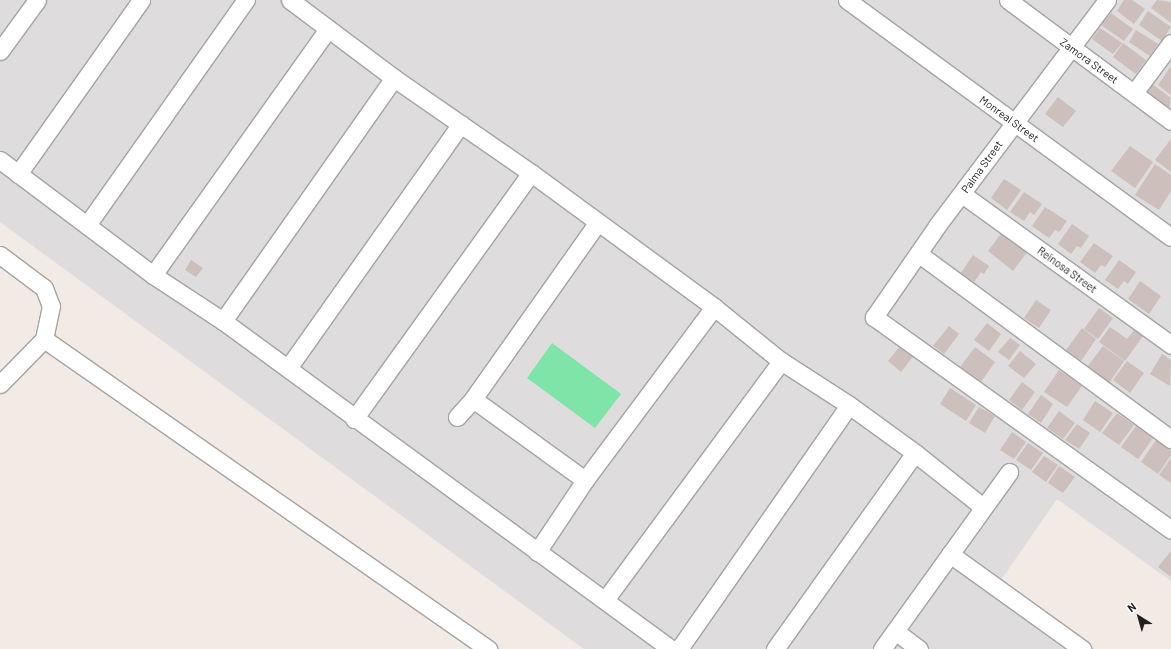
<!DOCTYPE html>
<style>
body{margin:0}
#map{position:relative;width:1171px;height:649px;overflow:hidden;background:#f1eae5;font-family:Barlow,sans-serif}
div>[style]{position:absolute}
.residential>*{inset:0;background:#dedcdd}
.pitch>*{inset:0;background:#7fe4a7}
.building>*{inset:0;background:#cdbfbb}
.roads{filter:drop-shadow(1px 0 #a4a4a4) drop-shadow(-1px 0 #a4a4a4) drop-shadow(0 1px #a4a4a4) drop-shadow(0 -1px #a4a4a4)}
.minor>*{height:17px;margin:-8.5px;padding:0 8.5px;transform-origin:8.5px;border-radius:8.5px;background:#fff}
span{translate:-50% -50%;white-space:nowrap;text-align:center;line-height:1.15;-webkit-text-stroke:3px #fff;paint-order:stroke}
.street-label{font-size:11px;color:#202020}
.north{position:absolute;left:1119px;top:597px;width:40px;height:40px;-webkit-text-stroke:3px #fff;paint-order:stroke;rotate:323deg;font-size:11px;font-weight:700;line-height:16px;text-align:center;color:#202020}
.north::after{content:'';display:block;margin:auto;width:14px;height:18px;background:#202020;clip-path:polygon(50% 0,100% 100%,50% 72%,0 100%)}
</style>
<div id="map">
<div class="residential">
<div style="clip-path:polygon(0 0,1171px 0,1171px 581px,1057px 499px,1001px 580px,1095px 649px,584px 649px,0 222px)"></div>
</div>
<div class="pitch">
<div style="clip-path:polygon(552px 343px,621px 394px,595px 428px,527px 378px)"></div>
</div>
<div class="building">
<div style="clip-path:polygon(1124px 0,1132px 0,1145px 9px,1134px 24px,1117px 11px)"></div>
<div style="clip-path:polygon(1157px 0,1171px 2px,1171px 23px,1151px 8px)"></div>
<div style="clip-path:polygon(1148px 11px,1171px 27px,1162px 41px,1139px 25px)"></div>
<div style="clip-path:polygon(1111px 13px,1133px 29px,1124px 41px,1101px 25px)"></div>
<div style="clip-path:polygon(1100px 28px,1122px 43px,1113px 54px,1092px 39px)"></div>
<div style="clip-path:polygon(1136px 30px,1158px 44px,1150px 56px,1129px 42px)"></div>
<div style="clip-path:polygon(1123px 43px,1146px 60px,1136px 74px,1113px 57px)"></div>
<div style="clip-path:polygon(1171px 66px,1171px 95px,1158px 85px)"></div>
<div style="clip-path:polygon(1152px 84px,1171px 98px,1169px 110px,1145px 94px)"></div>
<div style="clip-path:polygon(1058px 97px,1076px 111px,1063px 127px,1045px 114px)"></div>
<div style="clip-path:polygon(1171px 139px,1171px 172px,1155px 160px)"></div>
<div style="clip-path:polygon(1130px 146px,1153px 162px,1135px 188px,1111px 171px)"></div>
<div style="clip-path:polygon(1155px 164px,1171px 175px,1171px 191px,1159px 210px,1135px 195px)"></div>
<div style="clip-path:polygon(1004px 179px,1021px 190px,1007px 210px,991px 198px)"></div>
<div style="clip-path:polygon(1024px 192px,1042px 204px,1034px 215px,1030px 212px,1024px 221px,1010px 212px)"></div>
<div style="clip-path:polygon(1045px 207px,1067px 221px,1059px 232px,1055px 230px,1049px 238px,1032px 226px)"></div>
<div style="clip-path:polygon(1072px 224px,1089px 236px,1081px 248px,1077px 246px,1071px 254px,1058px 244px)"></div>
<div style="clip-path:polygon(1003px 231px,1028px 251px,1013px 271px,988px 251px)"></div>
<div style="clip-path:polygon(1094px 243px,1113px 256px,1105px 267px,1101px 265px,1095px 273px,1080px 262px)"></div>
<div style="clip-path:polygon(973px 255px,989px 266px,984px 274px,981px 272px,974px 282px,961px 273px)"></div>
<div style="clip-path:polygon(191px 260px,203px 268px,196px 277px,185px 270px)"></div>
<div style="clip-path:polygon(1119px 260px,1136px 272px,1128px 284px,1124px 281px,1118px 289px,1105px 280px)"></div>
<div style="clip-path:polygon(1140px 281px,1161px 296px,1149px 314px,1128px 299px)"></div>
<div style="clip-path:polygon(1036px 300px,1051px 310px,1039px 328px,1024px 318px)"></div>
<div style="clip-path:polygon(1099px 308px,1113px 318px,1098px 339px,1084px 329px)"></div>
<div style="clip-path:polygon(987px 323px,1001px 334px,989px 351px,974px 340px)"></div>
<div style="clip-path:polygon(949px 326px,959px 334px,944px 354px,933px 346px)"></div>
<div style="clip-path:polygon(1110px 327px,1127px 339px,1134px 330px,1143px 336px,1125px 361px,1099px 342px)"></div>
<div style="clip-path:polygon(1082px 328px,1096px 339px,1081px 361px,1066px 350px)"></div>
<div style="clip-path:polygon(1010px 338px,1020px 345px,1009px 360px,998px 352px)"></div>
<div style="clip-path:polygon(902px 344px,915px 354px,901px 372px,888px 361px)"></div>
<div style="clip-path:polygon(1103px 346px,1124px 361px,1109px 383px,1087px 367px)"></div>
<div style="clip-path:polygon(975px 347px,995px 362px,981px 382px,960px 367px)"></div>
<div style="clip-path:polygon(1020px 351px,1036px 364px,1024px 378px,1008px 366px)"></div>
<div style="clip-path:polygon(1162px 354px,1171px 360px,1170px 386px,1150px 374px)"></div>
<div style="clip-path:polygon(1127px 361px,1144px 373px,1130px 393px,1113px 380px)"></div>
<div style="clip-path:polygon(1059px 370px,1082px 386px,1067px 407px,1044px 392px)"></div>
<div style="clip-path:polygon(1022px 382px,1035px 392px,1022px 410px,1009px 400px)"></div>
<div style="clip-path:polygon(950px 388px,976px 405px,966px 421px,940px 404px)"></div>
<div style="clip-path:polygon(1041px 395px,1053px 404px,1041px 423px,1028px 414px)"></div>
<div style="clip-path:polygon(1095px 401px,1113px 413px,1100px 432px,1083px 420px)"></div>
<div style="clip-path:polygon(979px 407px,995px 416px,985px 433px,969px 423px)"></div>
<div style="clip-path:polygon(1059px 411px,1075px 423px,1063px 439px,1047px 428px)"></div>
<div style="clip-path:polygon(1117px 413px,1134px 425px,1119px 445px,1102px 433px)"></div>
<div style="clip-path:polygon(1077px 424px,1090px 433px,1079px 449px,1065px 440px)"></div>
<div style="clip-path:polygon(1136px 426px,1153px 438px,1138px 459px,1121px 447px)"></div>
<div style="clip-path:polygon(1012px 432px,1026px 442px,1014px 459px,1000px 450px)"></div>
<div style="clip-path:polygon(1156px 440px,1171px 451px,1171px 455px,1158px 474px,1141px 462px)"></div>
<div style="clip-path:polygon(1028px 443px,1043px 453px,1031px 470px,1016px 460px)"></div>
<div style="clip-path:polygon(1044px 456px,1058px 465px,1046px 482px,1032px 472px)"></div>
<div style="clip-path:polygon(1171px 458px,1171px 483px,1159px 475px)"></div>
<div style="clip-path:polygon(1059px 466px,1075px 477px,1063px 493px,1048px 483px)"></div>
<div style="clip-path:polygon(1171px 551px,1171px 577px,1158px 567px)"></div>
</div>
<div class="roads">
<div class="minor">
<div style="left:290px;top:0;width:130px;rotate:36.9deg"></div>
<div style="left:394px;top:78px;width:167px;rotate:34.7deg"></div>
<div style="left:531px;top:173px;width:227px;rotate:36.2deg"></div>
<div style="left:714px;top:307px;width:86px;rotate:38.9deg"></div>
<div style="left:781px;top:361px;width:81px;rotate:32.9deg"></div>
<div style="left:849px;top:405px;width:82px;rotate:36deg"></div>
<div style="left:915px;top:453px;width:87px;rotate:38.5deg"></div>
<div style="left:847px;top:0;width:401px;rotate:36.2deg"></div>
<div style="left:1008px;top:0;width:203px;rotate:36.6deg"></div>
<div style="left:1107px;top:0;width:283px;rotate:127deg"></div>
<div style="left:937px;top:226px;width:111px;rotate:124.7deg"></div>
<div style="left:874px;top:317px;width:365px;rotate:35.6deg"></div>
<div style="left:0;top:51px;width:63px;rotate:-54deg"></div>
<div style="left:1134px;top:93px;width:62px;rotate:-53.5deg"></div>
<div style="left:0;top:160px;width:191px;rotate:36.9deg"></div>
<div style="left:153px;top:275px;width:84px;rotate:33.3deg"></div>
<div style="left:223px;top:321px;width:555px;rotate:36.21deg"></div>
<div style="left:18px;top:174px;width:213px;rotate:-54.7deg"></div>
<div style="left:962px;top:194px;width:258px;rotate:35.8deg"></div>
<div style="left:87px;top:225px;width:276px;rotate:-54.8deg"></div>
<div style="left:919px;top:254px;width:313px;rotate:36.3deg"></div>
<div style="left:0;top:255px;width:55px;rotate:36.9deg"></div>
<div style="left:44px;top:288px;width:19px;rotate:69deg"></div>
<div style="left:51px;top:306px;width:34px;rotate:102deg"></div>
<div style="left:44px;top:339px;width:542px;rotate:34.92deg"></div>
<div style="left:153px;top:275px;width:302px;rotate:-54.6deg"></div>
<div style="left:223px;top:321px;width:297px;rotate:-54.9deg"></div>
<div style="left:288px;top:368px;width:299px;rotate:-54.7deg"></div>
<div style="left:0;top:384px;width:63px;rotate:-45.6deg"></div>
<div style="left:473px;top:399px;width:138px;rotate:35.9deg"></div>
<div style="left:457px;top:417px;width:24px;rotate:-48deg"></div>
<div style="left:473px;top:399px;width:215px;rotate:-54.8deg"></div>
<div style="left:354px;top:419px;width:303px;rotate:-54.3deg"></div>
<div style="left:537px;top:552px;width:87px;rotate:-56.3deg"></div>
<div style="left:585px;top:480px;width:216px;rotate:-53.3deg"></div>
<div style="left:950px;top:554px;width:163px;rotate:35.7deg"></div>
<div style="left:605px;top:600px;width:297px;rotate:-53.6deg"></div>
<div style="left:895px;top:631px;width:30px;rotate:37deg"></div>
<div style="left:679px;top:649px;width:297px;rotate:-55.1deg"></div>
<div style="left:775px;top:649px;width:241px;rotate:-54.5deg"></div>
<div style="left:882px;top:649px;width:218px;rotate:-54.3deg"></div>
</div>
</div>
<div class="street-label">
<span style="left:1089px;top:61px;rotate:36deg">Zamora Street</span>
<span style="left:1009px;top:119px;rotate:36deg">Monreal Street</span>
<span style="left:982px;top:167px;rotate:-54deg">Palma Street</span>
<span style="left:1067px;top:270px;rotate:36deg">Reinosa Street</span>
</div>
<div class="north">N</div>
</div>
